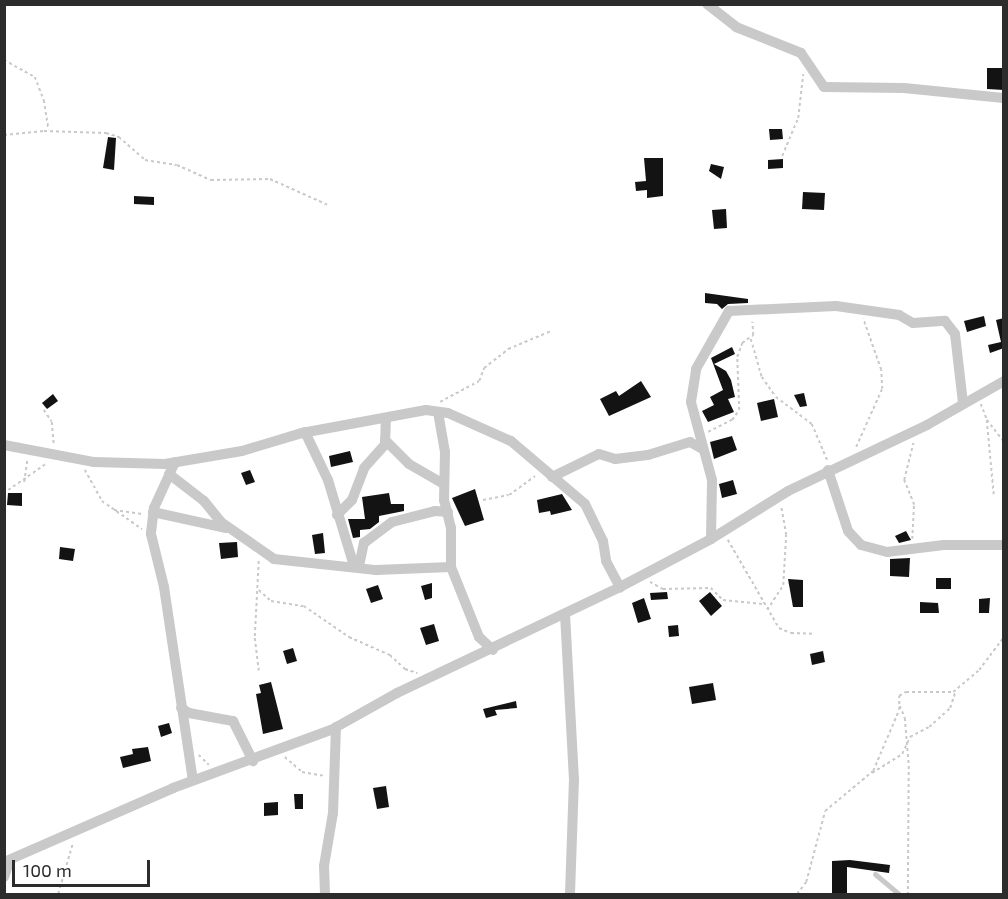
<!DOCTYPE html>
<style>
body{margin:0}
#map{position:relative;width:1008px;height:899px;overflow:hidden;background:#fff;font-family:"Exo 2",sans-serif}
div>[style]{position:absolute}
.building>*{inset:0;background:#131313}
.path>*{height:1.5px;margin-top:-0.75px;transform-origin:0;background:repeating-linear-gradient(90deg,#c9c9c9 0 3px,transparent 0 6px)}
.lane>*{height:5px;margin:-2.5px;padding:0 2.5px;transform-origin:2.5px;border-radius:2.5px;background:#c9c9c9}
.street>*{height:10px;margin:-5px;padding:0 5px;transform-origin:5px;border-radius:5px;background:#c9c9c9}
span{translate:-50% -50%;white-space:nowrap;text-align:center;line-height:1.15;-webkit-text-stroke:6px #fff;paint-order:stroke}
.frame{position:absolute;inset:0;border:6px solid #2c2c2c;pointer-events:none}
.scale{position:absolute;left:12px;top:860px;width:138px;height:27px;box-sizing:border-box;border:3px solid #2c2c2c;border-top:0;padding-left:8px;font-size:18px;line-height:21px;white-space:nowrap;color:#2c2c2c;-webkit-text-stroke:4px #fff;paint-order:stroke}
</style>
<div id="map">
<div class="building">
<div style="clip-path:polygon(987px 68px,1004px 68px,1004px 90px,987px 89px)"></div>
<div style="clip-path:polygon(769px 129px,782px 129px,783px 139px,770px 140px)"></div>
<div style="clip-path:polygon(108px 137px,116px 138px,114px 170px,103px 168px)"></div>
<div style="clip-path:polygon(644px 158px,663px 158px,663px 196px,647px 198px,647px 190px,636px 191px,635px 182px,646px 181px)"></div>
<div style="clip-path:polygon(783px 159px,783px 168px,768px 169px,768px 160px)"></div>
<div style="clip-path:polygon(711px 164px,724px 167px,721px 179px,709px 171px)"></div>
<div style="clip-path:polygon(803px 192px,825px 193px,824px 210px,802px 209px)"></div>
<div style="clip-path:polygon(134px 196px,154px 197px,154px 205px,134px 204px)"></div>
<div style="clip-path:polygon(726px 209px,727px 228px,714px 229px,712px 210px)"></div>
<div style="clip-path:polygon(705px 293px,748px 299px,748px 303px,728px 304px,722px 309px,717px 304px,705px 303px)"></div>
<div style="clip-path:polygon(984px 316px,986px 326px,967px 332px,964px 321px)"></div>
<div style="clip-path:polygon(1004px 318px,1004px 348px,990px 353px,988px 345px,1001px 342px,996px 320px)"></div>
<div style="clip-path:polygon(732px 347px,735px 354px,714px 364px,726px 371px,731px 380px,735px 397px,728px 399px,734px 412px,708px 422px,702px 411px,714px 405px,710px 397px,723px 390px,711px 358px)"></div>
<div style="clip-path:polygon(641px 381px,651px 397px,609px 416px,600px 399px,616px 391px,619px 396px)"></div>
<div style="clip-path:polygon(804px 393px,807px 406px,800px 407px,794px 395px)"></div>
<div style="clip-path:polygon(53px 394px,58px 401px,47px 409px,42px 403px)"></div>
<div style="clip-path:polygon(774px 399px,778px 417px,761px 421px,757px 403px)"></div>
<div style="clip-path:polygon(732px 436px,737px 450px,714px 459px,710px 442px)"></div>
<div style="clip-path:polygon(350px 451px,353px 462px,331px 467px,329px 456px)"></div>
<div style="clip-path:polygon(250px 470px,255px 482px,246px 485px,241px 473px)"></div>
<div style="clip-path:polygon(733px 480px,737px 494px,722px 498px,719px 484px)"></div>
<div style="clip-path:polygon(475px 489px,484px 520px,465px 526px,452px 498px)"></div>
<div style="clip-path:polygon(8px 493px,22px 493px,22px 506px,7px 505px)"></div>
<div style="clip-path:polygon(389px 493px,391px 504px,404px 504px,404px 511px,379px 516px,379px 522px,370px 529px,360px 530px,360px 537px,353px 538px,348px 519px,365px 519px,362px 497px)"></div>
<div style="clip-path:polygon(562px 494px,572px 510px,551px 515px,550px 511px,539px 513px,537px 500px)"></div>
<div style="clip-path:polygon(906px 531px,911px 540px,899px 543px,895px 536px)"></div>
<div style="clip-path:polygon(323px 533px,325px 553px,315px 554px,312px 535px)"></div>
<div style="clip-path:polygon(237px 542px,238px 557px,221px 559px,219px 543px)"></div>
<div style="clip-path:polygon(60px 547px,75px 549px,73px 561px,59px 559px)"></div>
<div style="clip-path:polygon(910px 558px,909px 577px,890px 576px,890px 559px)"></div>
<div style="clip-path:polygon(936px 578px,951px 578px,951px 589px,936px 589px)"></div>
<div style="clip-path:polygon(788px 579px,803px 580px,803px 607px,793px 607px)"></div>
<div style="clip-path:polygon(432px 583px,432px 598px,425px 600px,421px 586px)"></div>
<div style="clip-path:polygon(378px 585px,383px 599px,371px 603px,366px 589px)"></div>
<div style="clip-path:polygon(667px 592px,668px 599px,651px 600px,650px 593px)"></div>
<div style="clip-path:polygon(710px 592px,722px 606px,711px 616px,699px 601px)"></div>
<div style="clip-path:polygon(644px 598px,651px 619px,638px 623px,632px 603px)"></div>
<div style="clip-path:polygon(990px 598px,989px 613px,979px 613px,979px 599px)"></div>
<div style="clip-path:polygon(920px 602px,938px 603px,939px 613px,920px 613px)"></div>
<div style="clip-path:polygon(434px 624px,439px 641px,426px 645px,420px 628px)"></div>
<div style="clip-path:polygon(678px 625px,679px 636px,669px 637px,668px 626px)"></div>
<div style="clip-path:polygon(293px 648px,297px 661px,287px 664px,283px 651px)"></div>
<div style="clip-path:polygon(823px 651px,825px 662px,812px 665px,810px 654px)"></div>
<div style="clip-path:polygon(271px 682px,283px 729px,263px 734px,256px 694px,261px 693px,259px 685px)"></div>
<div style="clip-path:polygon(713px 683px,716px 700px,692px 704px,689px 687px)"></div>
<div style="clip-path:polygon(516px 701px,517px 708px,495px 710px,497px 715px,486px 718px,483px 709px)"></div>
<div style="clip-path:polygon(169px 723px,172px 733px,161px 737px,158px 726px)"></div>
<div style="clip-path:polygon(148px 747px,151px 761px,123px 768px,120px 757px,133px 754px,132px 749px)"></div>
<div style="clip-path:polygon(386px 786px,389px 807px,377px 809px,373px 788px)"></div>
<div style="clip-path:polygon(294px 794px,303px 794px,303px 809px,295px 809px)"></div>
<div style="clip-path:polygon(278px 802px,278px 815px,264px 816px,264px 803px)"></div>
<div style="clip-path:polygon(850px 860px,890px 865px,889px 873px,847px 867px,847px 894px,832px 894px,832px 861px)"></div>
</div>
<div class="path">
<div style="left:4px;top:60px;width:35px;rotate:29deg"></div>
<div style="left:35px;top:77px;width:25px;rotate:69deg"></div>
<div style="left:44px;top:100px;width:30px;rotate:81deg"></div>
<div style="left:4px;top:135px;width:40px;rotate:-5.7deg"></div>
<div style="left:44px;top:131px;width:62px;rotate:1.8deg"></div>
<div style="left:106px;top:133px;width:14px;rotate:17deg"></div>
<div style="left:119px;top:137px;width:35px;rotate:41deg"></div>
<div style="left:145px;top:160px;width:32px;rotate:9deg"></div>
<div style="left:177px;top:165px;width:37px;rotate:24deg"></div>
<div style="left:211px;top:180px;width:59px;rotate:-1deg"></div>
<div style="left:270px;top:179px;width:64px;rotate:24.1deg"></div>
<div style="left:782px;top:156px;width:41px;rotate:-67.2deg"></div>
<div style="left:798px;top:118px;width:44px;rotate:-83.5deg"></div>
<div style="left:751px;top:339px;width:40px;rotate:74deg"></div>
<div style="left:762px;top:377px;width:24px;rotate:55deg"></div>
<div style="left:776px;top:397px;width:45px;rotate:36.9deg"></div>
<div style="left:812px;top:424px;width:39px;rotate:67deg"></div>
<div style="left:440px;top:402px;width:44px;rotate:-28.3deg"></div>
<div style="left:479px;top:381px;width:14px;rotate:-69deg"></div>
<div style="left:484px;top:368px;width:31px;rotate:-38deg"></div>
<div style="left:508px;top:349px;width:47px;rotate:-22.7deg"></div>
<div style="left:981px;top:404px;width:17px;rotate:69deg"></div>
<div style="left:987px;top:420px;width:28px;rotate:52deg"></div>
<div style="left:44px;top:410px;width:14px;rotate:56deg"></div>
<div style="left:52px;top:422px;width:23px;rotate:85deg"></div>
<div style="left:987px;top:420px;width:75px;rotate:84.7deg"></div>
<div style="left:708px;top:432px;width:27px;rotate:-27deg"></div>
<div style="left:732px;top:420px;width:12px;rotate:-55deg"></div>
<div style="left:739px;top:410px;width:53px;rotate:-92.2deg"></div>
<div style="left:737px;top:357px;width:15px;rotate:-70deg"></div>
<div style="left:742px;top:343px;width:14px;rotate:-36deg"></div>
<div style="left:753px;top:335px;width:13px;rotate:-94deg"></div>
<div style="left:856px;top:447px;width:64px;rotate:-65.9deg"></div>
<div style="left:882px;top:389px;width:19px;rotate:-93deg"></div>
<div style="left:881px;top:370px;width:54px;rotate:-109.4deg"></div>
<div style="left:85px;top:470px;width:35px;rotate:61deg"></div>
<div style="left:102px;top:501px;width:49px;rotate:35deg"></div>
<div style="left:24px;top:482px;width:22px;rotate:-82deg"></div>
<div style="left:8px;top:490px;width:47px;rotate:-34.7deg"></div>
<div style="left:483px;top:500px;width:26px;rotate:-11deg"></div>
<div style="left:509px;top:495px;width:32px;rotate:-36deg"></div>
<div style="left:114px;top:510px;width:30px;rotate:8deg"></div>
<div style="left:912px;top:539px;width:34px;rotate:-87deg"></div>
<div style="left:914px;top:505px;width:27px;rotate:-112deg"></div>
<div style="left:904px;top:480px;width:38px;rotate:-76deg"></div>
<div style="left:728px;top:540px;width:102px;rotate:59.9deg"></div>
<div style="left:779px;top:628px;width:13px;rotate:23deg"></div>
<div style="left:791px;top:633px;width:24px;rotate:2deg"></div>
<div style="left:259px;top:561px;width:77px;rotate:93deg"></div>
<div style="left:255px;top:638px;width:33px;rotate:83deg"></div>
<div style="left:650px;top:582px;width:15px;rotate:28deg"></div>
<div style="left:663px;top:589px;width:48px;rotate:-1.2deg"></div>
<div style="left:711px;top:588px;width:17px;rotate:45deg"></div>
<div style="left:723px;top:600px;width:40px;rotate:5.7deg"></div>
<div style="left:259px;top:590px;width:16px;rotate:43deg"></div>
<div style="left:271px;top:601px;width:33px;rotate:9deg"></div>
<div style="left:304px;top:606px;width:55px;rotate:34.6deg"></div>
<div style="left:349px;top:637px;width:45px;rotate:23.7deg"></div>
<div style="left:390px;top:655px;width:21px;rotate:43deg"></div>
<div style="left:405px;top:669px;width:13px;rotate:18deg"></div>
<div style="left:767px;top:610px;width:30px;rotate:-57deg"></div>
<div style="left:783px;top:585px;width:50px;rotate:-86.6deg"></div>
<div style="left:786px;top:535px;width:29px;rotate:-100deg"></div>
<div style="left:900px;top:706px;width:13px;rotate:67deg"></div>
<div style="left:905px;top:718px;width:48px;rotate:85.2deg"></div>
<div style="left:909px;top:766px;width:128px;rotate:90.4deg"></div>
<div style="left:199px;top:755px;width:14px;rotate:45deg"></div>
<div style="left:285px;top:757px;width:23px;rotate:41deg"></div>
<div style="left:302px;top:772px;width:23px;rotate:10deg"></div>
<div style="left:872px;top:773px;width:36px;rotate:-32deg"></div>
<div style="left:902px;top:754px;width:19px;rotate:-65deg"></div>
<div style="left:910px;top:737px;width:21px;rotate:-28deg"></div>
<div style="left:929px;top:727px;width:28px;rotate:-42deg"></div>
<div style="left:950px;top:708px;width:16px;rotate:-72deg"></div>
<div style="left:58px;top:894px;width:54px;rotate:-73.9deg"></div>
<div style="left:797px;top:894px;width:15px;rotate:-53deg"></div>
<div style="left:806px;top:882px;width:73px;rotate:-75deg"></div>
<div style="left:825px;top:811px;width:62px;rotate:-39.8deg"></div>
<div style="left:873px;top:771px;width:66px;rotate:-66.9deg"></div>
<div style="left:899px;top:710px;width:14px;rotate:-90deg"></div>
<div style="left:899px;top:696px;width:8px;rotate:-30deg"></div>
<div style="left:906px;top:692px;width:47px"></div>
<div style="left:953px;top:692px;width:34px;rotate:-40deg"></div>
<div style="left:979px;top:670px;width:41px;rotate:-52.9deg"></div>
</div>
<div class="lane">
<div style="left:875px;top:874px;width:31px;rotate:40deg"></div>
</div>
<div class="street">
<div style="left:707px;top:4px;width:37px;rotate:38deg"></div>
<div style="left:736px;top:27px;width:70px;rotate:21.8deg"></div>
<div style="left:801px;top:53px;width:41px;rotate:55.9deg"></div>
<div style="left:824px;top:87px;width:80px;rotate:0.7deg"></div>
<div style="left:904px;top:88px;width:100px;rotate:5.7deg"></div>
<div style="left:438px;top:412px;width:41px;rotate:80.1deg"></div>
<div style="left:445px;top:452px;width:48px;rotate:91.2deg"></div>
<div style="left:444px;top:500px;width:29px;rotate:76deg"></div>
<div style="left:451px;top:528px;width:39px;rotate:90deg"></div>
<div style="left:451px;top:567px;width:75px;rotate:68.2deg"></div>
<div style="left:479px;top:637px;width:19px;rotate:43deg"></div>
<div style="left:305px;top:432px;width:53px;rotate:64.4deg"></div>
<div style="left:328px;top:480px;width:90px;rotate:73.2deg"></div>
<div style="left:385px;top:440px;width:34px;rotate:45deg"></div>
<div style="left:409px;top:464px;width:38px;rotate:30deg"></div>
<div style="left:4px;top:445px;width:92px;rotate:10.7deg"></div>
<div style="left:94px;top:462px;width:71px;rotate:1.6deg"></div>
<div style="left:165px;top:464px;width:78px;rotate:-9.6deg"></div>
<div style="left:242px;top:451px;width:63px;rotate:-16.7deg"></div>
<div style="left:302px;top:433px;width:126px;rotate:-10.5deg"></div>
<div style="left:426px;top:410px;width:22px;rotate:8deg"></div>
<div style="left:448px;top:413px;width:69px;rotate:24deg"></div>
<div style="left:511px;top:441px;width:97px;rotate:40.4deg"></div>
<div style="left:585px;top:504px;width:41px;rotate:64.1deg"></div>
<div style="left:603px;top:541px;width:20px;rotate:81deg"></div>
<div style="left:606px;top:561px;width:30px;rotate:62deg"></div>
<div style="left:175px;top:462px;width:51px;rotate:114.5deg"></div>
<div style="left:154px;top:508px;width:26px;rotate:97deg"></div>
<div style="left:151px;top:534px;width:55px;rotate:76.2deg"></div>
<div style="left:164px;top:587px;width:195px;rotate:81.5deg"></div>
<div style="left:828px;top:470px;width:64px;rotate:71.8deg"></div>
<div style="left:848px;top:531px;width:19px;rotate:47deg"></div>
<div style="left:861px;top:545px;width:27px;rotate:15deg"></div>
<div style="left:887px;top:552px;width:57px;rotate:-7deg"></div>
<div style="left:944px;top:545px;width:60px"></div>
<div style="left:169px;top:474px;width:44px;rotate:37.6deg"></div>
<div style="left:204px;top:501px;width:27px;rotate:51deg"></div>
<div style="left:221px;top:522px;width:65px;rotate:34.9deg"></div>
<div style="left:274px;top:559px;width:103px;rotate:6.2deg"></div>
<div style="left:376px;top:570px;width:75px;rotate:-2.3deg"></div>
<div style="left:552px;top:477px;width:52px;rotate:-26.1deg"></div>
<div style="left:599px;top:454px;width:17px;rotate:17deg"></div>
<div style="left:615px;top:459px;width:33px;rotate:-7deg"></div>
<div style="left:648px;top:455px;width:44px;rotate:-17.2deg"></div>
<div style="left:690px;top:442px;width:13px;rotate:29deg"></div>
<div style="left:153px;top:512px;width:75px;rotate:12.4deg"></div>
<div style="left:337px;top:515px;width:21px;rotate:-45deg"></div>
<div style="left:352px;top:500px;width:34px;rotate:-69deg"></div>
<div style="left:364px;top:468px;width:31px;rotate:-48deg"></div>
<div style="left:385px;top:445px;width:26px;rotate:-88deg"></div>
<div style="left:711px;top:539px;width:59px;rotate:-89deg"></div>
<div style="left:712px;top:480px;width:81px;rotate:-105.1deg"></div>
<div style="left:691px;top:402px;width:33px;rotate:-81deg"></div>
<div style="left:696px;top:369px;width:67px;rotate:-60.4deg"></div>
<div style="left:729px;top:311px;width:107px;rotate:-2.7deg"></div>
<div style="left:836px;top:306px;width:64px;rotate:8.1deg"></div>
<div style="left:899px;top:315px;width:16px;rotate:30deg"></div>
<div style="left:913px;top:323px;width:32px;rotate:-4deg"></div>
<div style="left:945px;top:321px;width:16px;rotate:52deg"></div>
<div style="left:955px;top:334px;width:69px;rotate:83.4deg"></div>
<div style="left:359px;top:566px;width:24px;rotate:-78deg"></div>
<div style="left:364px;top:543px;width:35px;rotate:-37deg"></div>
<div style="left:392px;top:522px;width:44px;rotate:-14.3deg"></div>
<div style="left:435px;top:511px;width:13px;rotate:4deg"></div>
<div style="left:565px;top:614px;width:165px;rotate:86.9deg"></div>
<div style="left:574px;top:779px;width:115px;rotate:92deg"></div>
<div style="left:181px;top:708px;width:9px;rotate:32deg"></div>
<div style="left:189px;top:713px;width:45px;rotate:10.3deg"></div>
<div style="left:233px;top:721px;width:45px;rotate:63.4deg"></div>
<div style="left:4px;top:862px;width:184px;rotate:-23.6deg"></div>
<div style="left:173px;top:788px;width:168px;rotate:-20.2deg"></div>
<div style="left:331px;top:730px;width:76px;rotate:-29.3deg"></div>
<div style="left:397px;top:693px;width:247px;rotate:-25.4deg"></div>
<div style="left:620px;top:587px;width:103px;rotate:-27.8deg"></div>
<div style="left:711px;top:539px;width:91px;rotate:-31.9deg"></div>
<div style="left:788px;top:491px;width:154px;rotate:-25.4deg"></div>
<div style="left:927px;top:425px;width:89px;rotate:-29.7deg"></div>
<div style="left:4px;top:877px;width:18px;rotate:-71deg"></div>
<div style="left:325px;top:894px;width:28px;rotate:-92deg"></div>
<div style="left:324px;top:866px;width:54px;rotate:-80.4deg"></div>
<div style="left:333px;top:813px;width:86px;rotate:-88deg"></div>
</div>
<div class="frame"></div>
<div class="scale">100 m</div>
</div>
